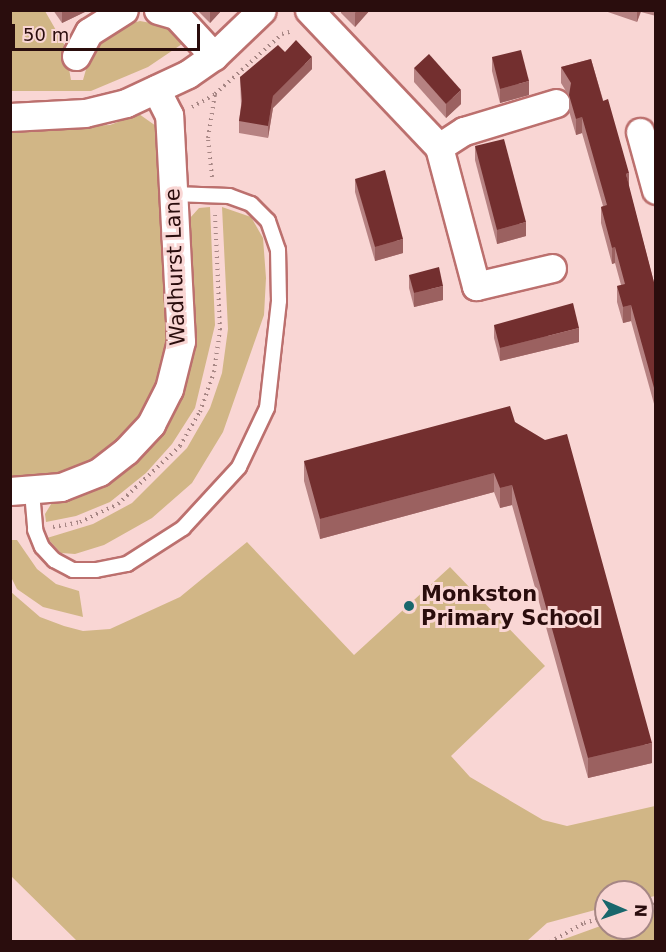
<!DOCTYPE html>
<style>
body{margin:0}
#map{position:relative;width:666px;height:952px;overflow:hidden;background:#f9d6d4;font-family:"DejaVu Sans",sans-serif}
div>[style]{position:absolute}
.green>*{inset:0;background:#d1b686}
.path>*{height:4px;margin-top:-2px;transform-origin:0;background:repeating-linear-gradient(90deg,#a68684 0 1.5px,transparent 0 6px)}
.roads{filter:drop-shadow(2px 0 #bc706e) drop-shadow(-2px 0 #bc706e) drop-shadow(0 2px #bc706e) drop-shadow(0 -2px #bc706e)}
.lane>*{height:14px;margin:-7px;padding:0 7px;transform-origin:7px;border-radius:7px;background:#fff}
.street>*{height:27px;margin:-13.5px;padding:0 13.5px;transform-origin:13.5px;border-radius:13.5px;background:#fff}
.wall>*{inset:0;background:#b68282}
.shaded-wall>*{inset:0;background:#9b6160}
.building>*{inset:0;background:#732f2f}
.dots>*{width:16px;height:16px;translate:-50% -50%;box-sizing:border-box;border:3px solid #f9d6d4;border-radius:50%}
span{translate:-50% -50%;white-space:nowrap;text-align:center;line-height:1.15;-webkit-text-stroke:6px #f9d6d4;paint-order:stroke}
.street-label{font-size:21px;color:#2a0d0d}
.poi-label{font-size:21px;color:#2a0d0d;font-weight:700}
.left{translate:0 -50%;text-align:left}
.frame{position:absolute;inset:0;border:12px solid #2a0d0d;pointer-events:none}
.north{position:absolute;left:594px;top:880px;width:60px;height:60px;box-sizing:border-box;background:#f9d6d4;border:2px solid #a68684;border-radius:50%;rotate:92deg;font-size:16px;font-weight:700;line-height:24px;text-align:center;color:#2a0d0d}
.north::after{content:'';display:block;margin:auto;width:21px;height:27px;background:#19676c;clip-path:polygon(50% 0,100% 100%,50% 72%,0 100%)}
.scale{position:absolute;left:12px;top:24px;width:188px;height:27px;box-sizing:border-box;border:3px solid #2a0d0d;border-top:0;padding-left:8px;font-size:18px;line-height:21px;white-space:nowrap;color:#2a0d0d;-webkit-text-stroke:4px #f9d6d4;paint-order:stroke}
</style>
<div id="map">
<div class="green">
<div style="clip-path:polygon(10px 11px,45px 11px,65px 46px,71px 80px,83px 80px,93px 45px,118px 27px,140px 21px,167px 26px,188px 40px,148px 67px,91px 91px,11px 91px)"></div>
<div style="clip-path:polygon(139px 114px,156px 126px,172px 349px,144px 415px,118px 440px,91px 460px,60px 473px,10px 478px,10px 129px,110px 125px)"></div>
<div style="clip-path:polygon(210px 207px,215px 325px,195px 408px,172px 444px,146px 473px,110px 502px,76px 516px,46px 522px,45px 514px,53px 501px,96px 485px,192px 336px,190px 218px,199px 208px)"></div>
<div style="clip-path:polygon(222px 207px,251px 217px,263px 238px,266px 278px,264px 315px,223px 432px,192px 483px,152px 518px,104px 545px,75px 554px,61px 553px,47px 538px,93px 524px,132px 503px,187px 448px,210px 408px,222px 373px,228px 329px)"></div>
<div style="clip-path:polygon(10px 540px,17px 540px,37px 569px,56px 584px,79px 591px,83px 617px,43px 607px,17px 589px,11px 577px)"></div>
<div style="clip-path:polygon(247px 542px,354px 655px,450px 567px,545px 666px,451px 756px,470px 777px,543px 820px,567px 826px,655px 806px,655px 896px,642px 899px,642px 892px,606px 892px,606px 907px,547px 923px,527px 941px,77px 941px,11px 876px,11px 592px,40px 617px,64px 626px,83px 631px,110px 629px,180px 597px)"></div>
<div style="clip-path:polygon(655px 910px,655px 941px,559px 941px,606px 924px,606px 928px,642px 928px,642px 914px)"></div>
</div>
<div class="path">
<div style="left:192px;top:107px;width:26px;rotate:-29deg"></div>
<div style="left:215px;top:94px;width:90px;rotate:-41.8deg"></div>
<div style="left:282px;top:34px;width:11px;rotate:-15deg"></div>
<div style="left:212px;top:177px;width:39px;rotate:-96deg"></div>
<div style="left:208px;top:138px;width:45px;rotate:-81deg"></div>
<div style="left:53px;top:527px;width:27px;rotate:-10deg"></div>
<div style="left:80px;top:522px;width:42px;rotate:-25.3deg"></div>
<div style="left:118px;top:504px;width:85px;rotate:-43.1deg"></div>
<div style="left:180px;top:446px;width:39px;rotate:-60deg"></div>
<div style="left:200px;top:412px;width:42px;rotate:-70.7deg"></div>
<div style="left:214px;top:372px;width:42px;rotate:-81.9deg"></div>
<div style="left:220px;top:330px;width:115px;rotate:-92.5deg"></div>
<div style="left:642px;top:908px;width:15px;rotate:-16deg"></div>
<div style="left:550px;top:942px;width:39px;rotate:-29deg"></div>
<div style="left:584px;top:923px;width:23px;rotate:-15deg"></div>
</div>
<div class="roads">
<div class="lane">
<div style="left:32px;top:492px;width:38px;rotate:85deg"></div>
<div style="left:35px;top:530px;width:18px;rotate:68deg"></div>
<div style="left:42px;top:547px;width:18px;rotate:47deg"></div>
<div style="left:54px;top:560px;width:21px;rotate:28deg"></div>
<div style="left:73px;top:570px;width:23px"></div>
<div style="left:96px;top:570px;width:32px;rotate:-11deg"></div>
<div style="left:127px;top:564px;width:67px;rotate:-32.7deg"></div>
<div style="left:183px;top:528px;width:83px;rotate:-47.4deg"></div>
<div style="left:239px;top:467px;width:65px;rotate:-64.6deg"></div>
<div style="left:267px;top:408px;width:108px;rotate:-83.6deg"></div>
<div style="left:279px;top:301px;width:51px;rotate:-91.1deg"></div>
<div style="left:278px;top:250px;width:31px;rotate:-109deg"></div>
<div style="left:268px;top:221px;width:24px;rotate:-135deg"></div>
<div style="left:251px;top:204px;width:23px;rotate:-160deg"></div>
<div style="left:229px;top:196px;width:56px;rotate:-178deg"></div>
</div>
<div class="street">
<div style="left:158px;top:10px;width:19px;rotate:16deg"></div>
<div style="left:176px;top:15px;width:56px;rotate:47.2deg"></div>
<div style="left:309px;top:10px;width:189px;rotate:46.5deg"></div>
<div style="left:439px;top:147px;width:144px;rotate:75.1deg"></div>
<div style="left:476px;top:286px;width:78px;rotate:-13.3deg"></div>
<div style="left:76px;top:56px;width:27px;rotate:-62deg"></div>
<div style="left:89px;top:32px;width:41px;rotate:-32.2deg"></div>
<div style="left:10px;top:117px;width:75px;rotate:-3.1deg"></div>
<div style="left:85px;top:113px;width:42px;rotate:-13.7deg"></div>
<div style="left:126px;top:103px;width:68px;rotate:-25.1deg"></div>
<div style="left:188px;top:74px;width:32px;rotate:-35deg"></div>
<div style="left:214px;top:56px;width:66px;rotate:-43.8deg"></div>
<div style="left:640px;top:132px;width:60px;rotate:74.6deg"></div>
<div style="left:439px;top:147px;width:30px;rotate:-33deg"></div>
<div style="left:464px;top:131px;width:96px;rotate:-16.9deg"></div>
<div style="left:10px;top:491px;width:51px;rotate:-4.5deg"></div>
<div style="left:61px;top:487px;width:41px;rotate:-21.5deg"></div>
<div style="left:99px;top:472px;width:34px;rotate:-38deg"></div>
<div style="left:126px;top:451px;width:37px;rotate:-47deg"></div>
<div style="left:151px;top:424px;width:39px;rotate:-63deg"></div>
<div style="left:169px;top:389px;width:49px;rotate:-76deg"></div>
<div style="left:181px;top:341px;width:226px;rotate:-93deg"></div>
<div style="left:169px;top:115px;width:29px;rotate:-117deg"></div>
</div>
</div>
<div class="wall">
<div style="clip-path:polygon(53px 10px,89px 10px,62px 23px)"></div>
<div style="clip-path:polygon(197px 10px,222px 10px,210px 23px)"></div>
<div style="clip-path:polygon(341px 10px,370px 10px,355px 27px,341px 13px)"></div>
<div style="clip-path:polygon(602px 10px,656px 10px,656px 16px,641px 12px,637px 22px)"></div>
<div style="clip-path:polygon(285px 52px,312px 69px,273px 108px,268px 138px,239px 133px,239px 121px,241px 105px,240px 77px)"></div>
<div style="clip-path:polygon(492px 57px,529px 95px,500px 103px,492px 71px)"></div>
<div style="clip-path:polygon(591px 59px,629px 188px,656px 290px,656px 411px,631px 321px,623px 323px,617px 302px,617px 286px,621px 285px,615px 263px,612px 264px,601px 223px,601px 207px,603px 206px,582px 133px,576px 135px,569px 111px,569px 96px,561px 83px,561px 67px)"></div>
<div style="clip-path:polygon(414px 68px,461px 104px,446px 118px,414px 82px)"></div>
<div style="clip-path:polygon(475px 146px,526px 236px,497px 244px,475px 160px)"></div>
<div style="clip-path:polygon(355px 179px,403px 253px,375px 261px,355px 192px)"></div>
<div style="clip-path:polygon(409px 275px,443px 300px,414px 307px,409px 288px)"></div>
<div style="clip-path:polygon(494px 325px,579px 342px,500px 361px,494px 338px)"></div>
<div style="clip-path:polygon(515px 422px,652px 763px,588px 778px,512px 505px,500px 508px,494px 492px,320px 539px,304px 481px,304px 461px)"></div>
</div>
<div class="shaded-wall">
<div style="clip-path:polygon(62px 10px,89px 10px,62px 23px)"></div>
<div style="clip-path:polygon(210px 10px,222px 10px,210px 23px)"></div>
<div style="clip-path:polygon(357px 10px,370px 10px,355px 27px,355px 13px)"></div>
<div style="clip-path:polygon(637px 10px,641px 10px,637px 22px)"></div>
<div style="clip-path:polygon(312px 57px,312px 69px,273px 108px,268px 138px,268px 126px,273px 96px)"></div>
<div style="clip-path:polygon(529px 81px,529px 95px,500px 103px,500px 89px)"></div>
<div style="clip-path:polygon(461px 90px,461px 104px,446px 118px,446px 104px)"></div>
<div style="clip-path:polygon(582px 117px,582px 133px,576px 135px,576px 119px)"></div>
<div style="clip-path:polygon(629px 173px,629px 189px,626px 174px)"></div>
<div style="clip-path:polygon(526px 222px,526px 236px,497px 244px,497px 230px)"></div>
<div style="clip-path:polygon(403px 239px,403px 253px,375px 261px,375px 247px)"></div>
<div style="clip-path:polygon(615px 247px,615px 263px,612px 264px,612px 248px)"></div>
<div style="clip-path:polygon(443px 286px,443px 300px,414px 307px,414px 293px)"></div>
<div style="clip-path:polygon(631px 305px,631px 321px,623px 323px,623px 307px)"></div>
<div style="clip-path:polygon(579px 328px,579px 342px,500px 361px,500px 348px)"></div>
<div style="clip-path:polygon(494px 473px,494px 492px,320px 539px,320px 519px)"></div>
<div style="clip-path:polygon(512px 485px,512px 505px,500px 508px,500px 488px)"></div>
<div style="clip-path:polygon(652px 743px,652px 763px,588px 778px,588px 758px)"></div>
</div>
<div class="building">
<div style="clip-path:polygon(296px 40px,312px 57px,273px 96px,268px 126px,239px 121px,242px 101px,240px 77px,278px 45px,285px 52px)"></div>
<div style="clip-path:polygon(521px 50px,529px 81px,500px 89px,492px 57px)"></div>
<div style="clip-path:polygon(429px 54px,461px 90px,446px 104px,414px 68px)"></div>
<div style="clip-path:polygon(591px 59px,603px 101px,608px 99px,629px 173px,626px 174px,656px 290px,656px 395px,631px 305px,623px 307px,617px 286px,625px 284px,615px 247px,612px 248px,601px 207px,607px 205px,582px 117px,576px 119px,569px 95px,571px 83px,561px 67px)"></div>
<div style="clip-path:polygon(504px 139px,526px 222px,497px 230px,475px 146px)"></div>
<div style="clip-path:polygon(385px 170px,403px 239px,375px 247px,355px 179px)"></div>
<div style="clip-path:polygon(439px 267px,443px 286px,414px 293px,409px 275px)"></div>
<div style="clip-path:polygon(573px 303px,579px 328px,500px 348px,494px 325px)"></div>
<div style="clip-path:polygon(510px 406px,515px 422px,545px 440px,567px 434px,652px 743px,588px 758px,512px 485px,500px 488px,494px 473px,320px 519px,304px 461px)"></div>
</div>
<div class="dots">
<div style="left:409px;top:606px;background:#19676c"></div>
</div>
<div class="street-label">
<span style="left:175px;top:267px;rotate:-92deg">Wadhurst Lane</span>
</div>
<div class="poi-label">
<span class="left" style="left:421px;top:606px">Monkston<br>Primary School</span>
</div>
<div class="frame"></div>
<div class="north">N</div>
<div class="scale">50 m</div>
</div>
